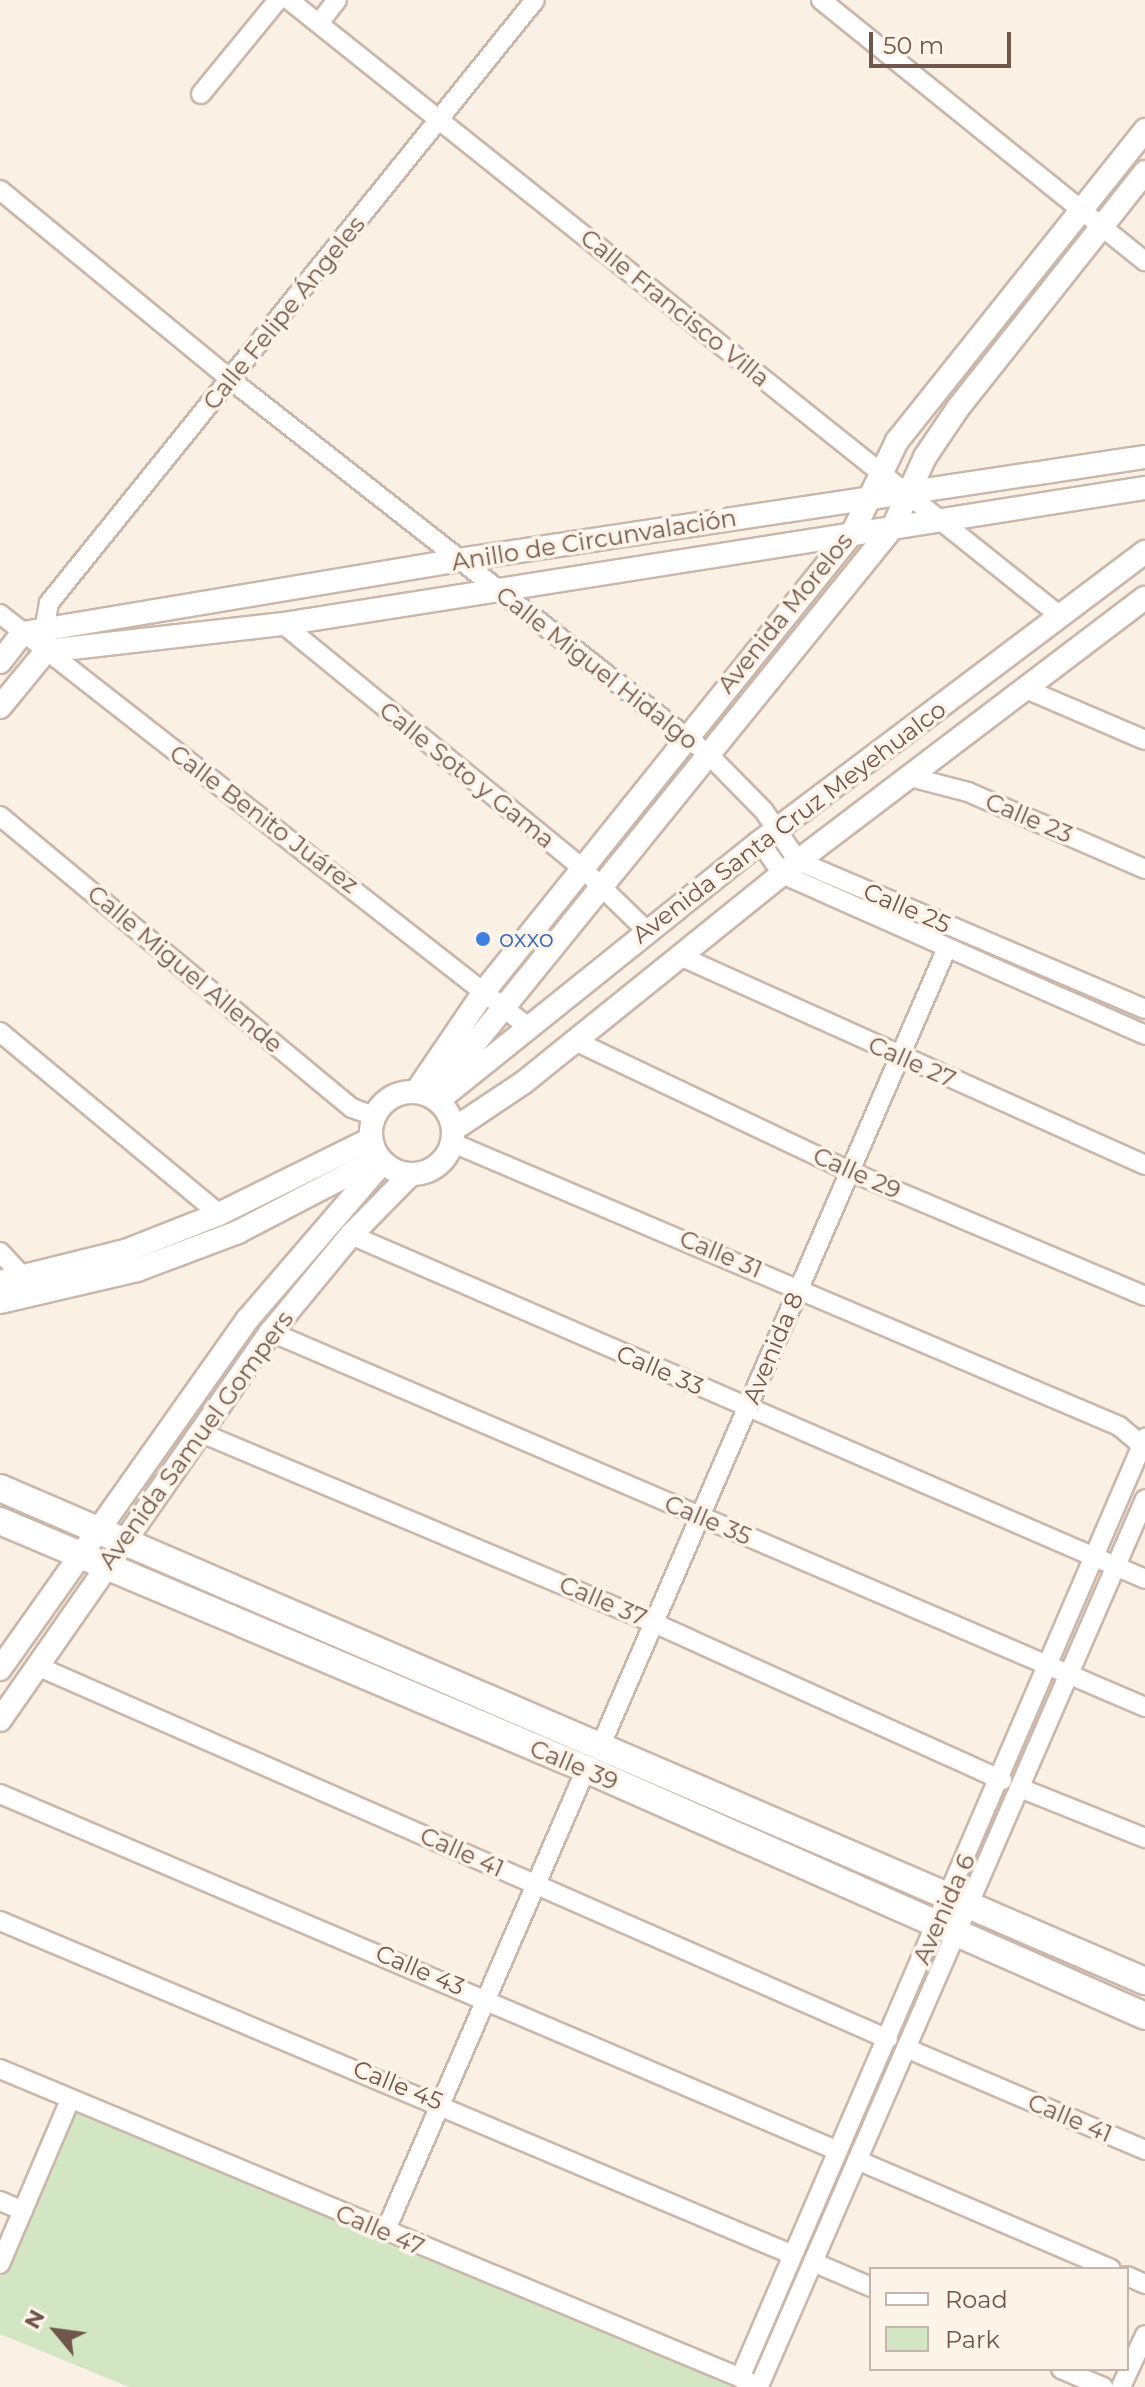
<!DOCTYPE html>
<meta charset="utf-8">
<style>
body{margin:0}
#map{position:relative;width:1145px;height:2387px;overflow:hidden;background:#faf0e3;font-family:Montserrat,sans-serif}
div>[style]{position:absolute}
.green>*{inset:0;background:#d3e6c3}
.roads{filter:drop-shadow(2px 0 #cab7ab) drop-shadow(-2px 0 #cab7ab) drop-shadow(0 2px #cab7ab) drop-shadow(0 -2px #cab7ab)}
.minor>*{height:18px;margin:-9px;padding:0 9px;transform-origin:9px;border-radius:9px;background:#fff}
.tertiary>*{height:22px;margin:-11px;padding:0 11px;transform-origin:11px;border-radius:11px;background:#fff}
.tertiary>.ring{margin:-11px;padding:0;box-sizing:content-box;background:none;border:22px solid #fff;border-radius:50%}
.secondary>*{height:26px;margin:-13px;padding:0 13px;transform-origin:13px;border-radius:13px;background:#fff}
.dots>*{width:22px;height:22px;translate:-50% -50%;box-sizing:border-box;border:4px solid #fdf4e9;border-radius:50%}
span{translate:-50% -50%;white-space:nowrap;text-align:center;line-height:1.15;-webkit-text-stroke:7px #fdf4e9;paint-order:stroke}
.street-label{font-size:24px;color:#70564b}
.shop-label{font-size:24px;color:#366cbe}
.left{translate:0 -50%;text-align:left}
.legend{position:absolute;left:869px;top:2267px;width:260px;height:104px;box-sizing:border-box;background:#fdf4e9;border:2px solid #c5b5aa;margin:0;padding:10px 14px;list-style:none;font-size:24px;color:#70564b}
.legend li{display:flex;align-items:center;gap:16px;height:40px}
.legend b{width:40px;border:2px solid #c5b5aa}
.north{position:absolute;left:16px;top:2291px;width:80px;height:80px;-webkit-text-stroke:6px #fdf4e9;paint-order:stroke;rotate:299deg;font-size:22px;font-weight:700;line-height:32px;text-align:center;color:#70564b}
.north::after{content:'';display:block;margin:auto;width:28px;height:36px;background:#70564b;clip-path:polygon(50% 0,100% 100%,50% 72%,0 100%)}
.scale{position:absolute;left:869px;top:32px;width:142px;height:36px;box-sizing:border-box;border:4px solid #70564b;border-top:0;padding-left:10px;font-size:24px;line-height:28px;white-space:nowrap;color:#70564b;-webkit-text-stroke:6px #fdf4e9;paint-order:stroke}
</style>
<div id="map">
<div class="green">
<div style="clip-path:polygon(73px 2108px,749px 2387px,129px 2387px,0 2334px,0 2277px)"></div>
</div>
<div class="roads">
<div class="minor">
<div style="left:289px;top:0;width:987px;rotate:38.62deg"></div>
<div style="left:821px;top:0;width:416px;rotate:38.9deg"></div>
<div style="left:319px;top:23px;width:29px;rotate:-52deg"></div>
<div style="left:201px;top:94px;width:122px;rotate:-50.7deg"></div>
<div style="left:0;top:190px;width:299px;rotate:39.4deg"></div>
<div style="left:231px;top:380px;width:608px;rotate:38.11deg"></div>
<div style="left:709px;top:755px;width:78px;rotate:45.5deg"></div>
<div style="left:764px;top:811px;width:60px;rotate:55.8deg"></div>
<div style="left:798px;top:861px;width:377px;rotate:23.1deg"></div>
<div style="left:0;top:614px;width:669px;rotate:38.02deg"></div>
<div style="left:283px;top:624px;width:386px;rotate:39.2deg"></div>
<div style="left:582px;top:868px;width:91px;rotate:44.1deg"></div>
<div style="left:44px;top:631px;width:28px;rotate:-80deg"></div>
<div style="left:49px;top:603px;width:774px;rotate:-51.13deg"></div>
<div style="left:1026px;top:689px;width:129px;rotate:23.2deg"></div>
<div style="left:910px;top:777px;width:60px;rotate:14.5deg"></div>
<div style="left:968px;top:792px;width:193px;rotate:23.5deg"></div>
<div style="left:0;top:816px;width:457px;rotate:39.7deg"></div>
<div style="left:352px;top:1108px;width:23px;rotate:20deg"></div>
<div style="left:760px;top:842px;width:39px;rotate:55deg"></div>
<div style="left:782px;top:874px;width:397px;rotate:23.9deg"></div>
<div style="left:680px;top:956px;width:510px;rotate:24.2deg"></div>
<div style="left:0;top:1032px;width:285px;rotate:39.7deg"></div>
<div style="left:573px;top:1040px;width:306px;rotate:25.4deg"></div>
<div style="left:849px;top:1171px;width:321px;rotate:22.9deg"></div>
<div style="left:453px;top:1143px;width:724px;rotate:23.02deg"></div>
<div style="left:1119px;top:1426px;width:34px;rotate:40deg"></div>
<div style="left:351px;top:1235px;width:865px;rotate:23.42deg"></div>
<div style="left:0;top:1252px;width:35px;rotate:47deg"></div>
<div style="left:271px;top:1332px;width:951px;rotate:23.22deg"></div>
<div style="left:199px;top:1432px;width:493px;rotate:22.8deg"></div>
<div style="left:654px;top:1623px;width:382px;rotate:24.3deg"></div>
<div style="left:37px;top:1666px;width:929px;rotate:23.67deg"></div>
<div style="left:600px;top:1747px;width:871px;rotate:-66.53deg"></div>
<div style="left:1020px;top:1788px;width:135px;rotate:21.8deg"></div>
<div style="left:0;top:1794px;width:911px;rotate:23.07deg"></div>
<div style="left:0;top:1921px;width:860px;rotate:22.84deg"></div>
<div style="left:906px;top:2048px;width:260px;rotate:23.1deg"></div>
<div style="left:0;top:2069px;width:810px;rotate:22.64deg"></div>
<div style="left:857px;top:2160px;width:276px;rotate:23.2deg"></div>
<div style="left:0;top:2201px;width:25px;rotate:23deg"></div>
<div style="left:385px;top:2232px;width:505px;rotate:-66.53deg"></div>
<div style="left:813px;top:2262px;width:63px;rotate:23.3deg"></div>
<div style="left:0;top:2264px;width:178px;rotate:-66.9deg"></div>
<div style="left:1127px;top:2276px;width:20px;rotate:24deg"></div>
<div style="left:1061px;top:2369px;width:46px;rotate:23.2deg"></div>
<div style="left:740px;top:2378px;width:1024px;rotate:-66.69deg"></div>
<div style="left:759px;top:2386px;width:967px;rotate:-66.48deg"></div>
<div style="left:1121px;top:2387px;width:57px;rotate:-65.2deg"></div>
</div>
<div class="tertiary">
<div style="left:46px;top:651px;width:239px;rotate:-6.5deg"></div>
<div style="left:283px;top:624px;width:873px;rotate:-8.97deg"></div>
<div style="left:0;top:662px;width:37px;rotate:-52deg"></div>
<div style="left:23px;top:633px;width:442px;rotate:-9.5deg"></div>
<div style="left:459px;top:560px;width:694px;rotate:-8.54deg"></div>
<div style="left:0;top:707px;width:72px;rotate:-50.6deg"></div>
<div style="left:46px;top:651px;width:15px;rotate:-98deg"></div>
<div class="ring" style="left:371px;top:1092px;width:60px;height:60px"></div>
<div style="left:416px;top:1092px;width:125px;rotate:-55.8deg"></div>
<div style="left:486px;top:989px;width:586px;rotate:-51.23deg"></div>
<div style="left:853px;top:532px;width:101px;rotate:-64.2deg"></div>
<div style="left:897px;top:441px;width:398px;rotate:-51.4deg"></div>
<div style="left:445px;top:1095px;width:404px;rotate:-38.8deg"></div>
<div style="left:760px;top:842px;width:482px;rotate:-37deg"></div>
<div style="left:432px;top:1096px;width:732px;rotate:-50.99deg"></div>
<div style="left:893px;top:527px;width:77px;rotate:-65.4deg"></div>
<div style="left:925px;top:457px;width:59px;rotate:-56deg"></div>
<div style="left:958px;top:408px;width:301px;rotate:-51.6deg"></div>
<div style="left:454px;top:1129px;width:83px;rotate:-33.7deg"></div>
<div style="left:523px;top:1083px;width:353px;rotate:-38.9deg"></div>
<div style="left:798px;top:861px;width:435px;rotate:-37.2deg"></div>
<div style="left:0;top:1282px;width:132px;rotate:-14deg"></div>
<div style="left:128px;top:1250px;width:98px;rotate:-21.6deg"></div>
<div style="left:219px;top:1214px;width:169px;rotate:-26.3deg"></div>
<div style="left:0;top:1302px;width:141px;rotate:-13.1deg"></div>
<div style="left:137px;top:1270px;width:108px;rotate:-20.6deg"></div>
<div style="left:238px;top:1232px;width:158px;rotate:-27.5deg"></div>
<div style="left:0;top:1669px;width:428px;rotate:-54.7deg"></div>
<div style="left:247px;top:1320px;width:207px;rotate:-49.3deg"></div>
<div style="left:0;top:1720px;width:473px;rotate:-55.1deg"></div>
<div style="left:271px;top:1332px;width:126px;rotate:-50.5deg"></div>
<div style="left:351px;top:1235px;width:84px;rotate:-45.5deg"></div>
</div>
<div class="secondary">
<div style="left:0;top:1488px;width:1247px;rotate:23.3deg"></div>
<div style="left:0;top:1521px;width:636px;rotate:22.94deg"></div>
<div style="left:586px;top:1769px;width:611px;rotate:23.84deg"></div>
</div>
</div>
<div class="dots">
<div style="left:483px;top:939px;background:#3f7fe0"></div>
</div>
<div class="street-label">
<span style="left:675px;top:308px;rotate:39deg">Calle Francisco Villa</span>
<span style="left:284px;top:313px;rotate:-51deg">Calle Felipe Ángeles</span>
<span style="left:594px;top:540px;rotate:-9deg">Anillo de Circunvalación</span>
<span style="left:785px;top:613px;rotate:-51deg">Avenida Morelos</span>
<span style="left:597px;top:668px;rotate:38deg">Calle Miguel Hidalgo</span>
<span style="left:467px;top:775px;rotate:39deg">Calle Soto y Gama</span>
<span style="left:1029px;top:818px;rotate:23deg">Calle 23</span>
<span style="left:264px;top:819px;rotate:37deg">Calle Benito Juárez</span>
<span style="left:789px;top:822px;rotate:-37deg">Avenida Santa Cruz Meyehualco</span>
<span style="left:907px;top:908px;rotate:23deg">Calle 25</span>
<span style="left:185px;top:969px;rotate:40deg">Calle Miguel Allende</span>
<span style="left:912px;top:1062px;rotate:24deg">Calle 27</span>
<span style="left:857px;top:1173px;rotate:24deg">Calle 29</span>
<span style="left:721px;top:1254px;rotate:23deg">Calle 31</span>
<span style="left:773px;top:1348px;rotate:-67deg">Avenida 8</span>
<span style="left:660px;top:1370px;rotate:23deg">Calle 33</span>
<span style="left:196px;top:1440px;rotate:-54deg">Avenida Samuel Gompers</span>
<span style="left:708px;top:1520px;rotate:23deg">Calle 35</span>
<span style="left:603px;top:1601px;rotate:23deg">Calle 37</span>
<span style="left:574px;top:1765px;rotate:23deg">Calle 39</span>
<span style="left:462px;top:1852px;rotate:24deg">Calle 41</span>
<span style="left:944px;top:1909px;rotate:-66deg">Avenida 6</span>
<span style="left:420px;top:1970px;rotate:23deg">Calle 43</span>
<span style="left:398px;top:2085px;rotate:22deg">Calle 45</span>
<span style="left:1070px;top:2118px;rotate:23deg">Calle 41</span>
<span style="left:380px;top:2230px;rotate:23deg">Calle 47</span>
</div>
<div class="shop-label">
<span class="left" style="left:499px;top:939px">oxxo</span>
</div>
<ul class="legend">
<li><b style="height:10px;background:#fff"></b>Road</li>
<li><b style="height:22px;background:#d3e6c3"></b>Park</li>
</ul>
<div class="north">N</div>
<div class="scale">50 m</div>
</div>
